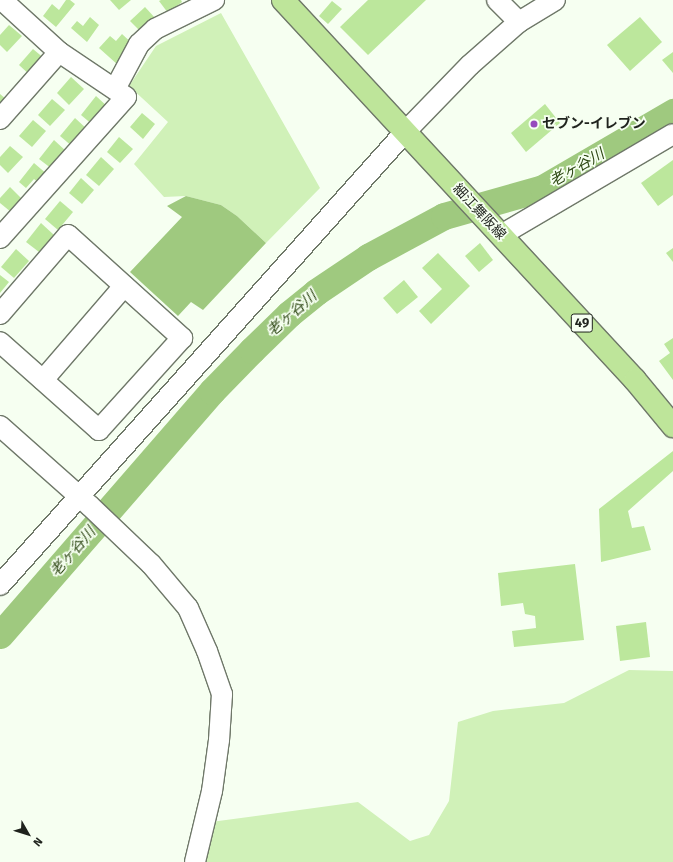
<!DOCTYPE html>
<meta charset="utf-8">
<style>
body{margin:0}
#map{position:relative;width:673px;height:862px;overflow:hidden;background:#f6fff1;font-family:"Fira Sans","Noto Sans JP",sans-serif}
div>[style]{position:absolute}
.green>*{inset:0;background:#d0f1b8}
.water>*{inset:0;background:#9fc97f}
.river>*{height:27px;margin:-13.5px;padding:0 13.5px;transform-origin:13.5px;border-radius:13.5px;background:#9fc97f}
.building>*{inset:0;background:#bce79c}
.roads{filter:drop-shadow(1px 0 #6f7869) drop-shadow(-1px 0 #6f7869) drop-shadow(0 1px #6f7869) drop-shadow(0 -1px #6f7869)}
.minor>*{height:20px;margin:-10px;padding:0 10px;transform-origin:10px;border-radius:10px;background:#fff}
.major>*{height:22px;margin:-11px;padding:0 11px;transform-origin:11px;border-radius:11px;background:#bee59a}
.dots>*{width:11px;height:11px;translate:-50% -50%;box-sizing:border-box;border:2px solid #f6fff1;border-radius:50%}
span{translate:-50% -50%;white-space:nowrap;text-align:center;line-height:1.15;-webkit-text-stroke:3.5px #f6fff1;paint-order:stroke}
.shield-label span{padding:1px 3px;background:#f6fff1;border:1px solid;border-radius:3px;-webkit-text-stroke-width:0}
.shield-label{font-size:13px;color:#1f231d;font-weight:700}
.poi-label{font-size:14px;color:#1f231d;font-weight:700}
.left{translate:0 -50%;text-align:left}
.street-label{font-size:14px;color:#1f231d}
.water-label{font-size:15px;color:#2e4814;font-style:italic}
.north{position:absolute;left:8px;top:814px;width:40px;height:40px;-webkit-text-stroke:3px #f6fff1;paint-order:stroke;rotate:129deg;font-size:11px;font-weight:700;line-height:16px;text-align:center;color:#1f231d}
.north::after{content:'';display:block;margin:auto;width:14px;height:18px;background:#1f231d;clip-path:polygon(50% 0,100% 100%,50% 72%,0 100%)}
</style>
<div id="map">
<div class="green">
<div style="clip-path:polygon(221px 13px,320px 188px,266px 243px,237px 216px,221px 205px,186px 196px,164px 197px,134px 164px,168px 122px,129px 86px,156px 46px)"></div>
<div style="clip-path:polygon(629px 670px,673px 671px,673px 862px,201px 862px,211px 822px,358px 802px,410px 841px,429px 835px,449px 801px,458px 722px,493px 711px,564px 703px)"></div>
</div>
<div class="water">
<div style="clip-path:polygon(186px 196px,221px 205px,237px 216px,266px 243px,203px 310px,191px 302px,178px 316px,130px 272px,182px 217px,167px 206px)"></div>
</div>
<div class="river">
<div style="left:0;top:635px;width:323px;rotate:-49deg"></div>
<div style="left:212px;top:391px;width:57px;rotate:-45.7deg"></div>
<div style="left:252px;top:350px;width:52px;rotate:-44.2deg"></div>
<div style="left:289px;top:314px;width:35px;rotate:-39deg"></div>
<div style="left:316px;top:292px;width:63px;rotate:-33.9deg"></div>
<div style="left:368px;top:257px;width:86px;rotate:-28.3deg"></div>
<div style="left:444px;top:216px;width:103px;rotate:-15.8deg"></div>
<div style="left:543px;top:188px;width:151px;rotate:-30.3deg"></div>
</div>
<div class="building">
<div style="clip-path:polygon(66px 0,70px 0,75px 4px,56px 27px,43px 16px,52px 4px,59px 10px)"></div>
<div style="clip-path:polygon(110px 0,131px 0,119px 10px)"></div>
<div style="clip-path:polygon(161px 0,181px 0,182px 2px,168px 13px,159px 1px)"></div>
<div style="clip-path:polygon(368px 0,426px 0,368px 55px,340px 27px)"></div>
<div style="clip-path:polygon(332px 1px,342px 9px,328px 24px,319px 16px)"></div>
<div style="clip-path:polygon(145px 7px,156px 19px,142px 33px,130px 21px)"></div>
<div style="clip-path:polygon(90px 17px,99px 25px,87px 42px,71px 28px,77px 21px,83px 26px)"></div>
<div style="clip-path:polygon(640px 17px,662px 42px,630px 71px,607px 45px)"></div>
<div style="clip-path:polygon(9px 25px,22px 36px,7px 52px,0 45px,0 35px)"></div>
<div style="clip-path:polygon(122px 34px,135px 46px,118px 65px,99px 48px,110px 36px,116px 41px)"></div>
<div style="clip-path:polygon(33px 49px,46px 60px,32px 77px,19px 65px)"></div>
<div style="clip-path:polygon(673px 52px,673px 73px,662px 60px)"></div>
<div style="clip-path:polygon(71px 77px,84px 89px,69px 105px,57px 93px)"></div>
<div style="clip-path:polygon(0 94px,6px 99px,0 106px)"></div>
<div style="clip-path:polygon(96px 96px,109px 108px,94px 126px,81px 115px)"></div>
<div style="clip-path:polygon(52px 99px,65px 110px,50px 126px,38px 115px)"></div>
<div style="clip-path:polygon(545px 104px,560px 123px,526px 152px,511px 133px)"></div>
<div style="clip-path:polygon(142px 113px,155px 124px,143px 139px,130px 127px)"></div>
<div style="clip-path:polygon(75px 118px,88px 130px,73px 147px,60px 136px)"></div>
<div style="clip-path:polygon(33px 120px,46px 131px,32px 147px,19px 136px)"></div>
<div style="clip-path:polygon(119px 137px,133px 149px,120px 163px,107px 152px)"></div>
<div style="clip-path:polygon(54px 140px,67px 152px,52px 169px,39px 159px)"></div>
<div style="clip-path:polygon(10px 146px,23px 157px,8px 173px,0 165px,0 157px)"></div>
<div style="clip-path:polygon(101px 157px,114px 169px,99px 186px,86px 175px)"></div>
<div style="clip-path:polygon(673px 160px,673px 195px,658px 206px,641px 183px)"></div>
<div style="clip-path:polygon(34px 163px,48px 175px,40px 184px,34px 179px,26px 188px,19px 182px)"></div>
<div style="clip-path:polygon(81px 178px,94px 190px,82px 204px,69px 193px)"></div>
<div style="clip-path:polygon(10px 187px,22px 199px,11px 212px,0 203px,0 198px)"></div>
<div style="clip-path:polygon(60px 201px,73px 212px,58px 230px,45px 219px)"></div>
<div style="clip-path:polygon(41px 223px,54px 235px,39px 252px,26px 242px)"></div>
<div style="clip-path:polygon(480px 243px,493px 260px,479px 272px,465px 256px)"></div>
<div style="clip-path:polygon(673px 248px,673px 262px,666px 253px)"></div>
<div style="clip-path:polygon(16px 249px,29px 261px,14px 278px,1px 267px)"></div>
<div style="clip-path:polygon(438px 253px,470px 286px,431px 324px,419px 311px,442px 289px,422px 268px)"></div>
<div style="clip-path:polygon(0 275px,9px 282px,0 293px)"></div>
<div style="clip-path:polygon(404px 280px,418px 297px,397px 314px,383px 298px)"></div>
<div style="clip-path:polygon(673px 338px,673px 380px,659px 361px,670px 353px,664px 344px)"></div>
<div style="clip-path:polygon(673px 451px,673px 471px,628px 511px,632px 528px,644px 526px,651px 550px,601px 562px,599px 509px)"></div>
<div style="clip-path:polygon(575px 564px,584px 640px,514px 647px,512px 631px,536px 628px,535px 616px,525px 614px,523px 603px,501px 606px,498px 573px)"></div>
<div style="clip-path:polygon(646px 622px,650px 657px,620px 661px,616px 626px)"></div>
</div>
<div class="roads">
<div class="minor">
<div style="left:497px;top:0;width:31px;rotate:45deg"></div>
<div style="left:115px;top:89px;width:51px;rotate:-61.9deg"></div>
<div style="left:139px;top:44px;width:22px;rotate:-43deg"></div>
<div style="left:155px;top:29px;width:66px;rotate:-26.2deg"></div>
<div style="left:0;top:119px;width:89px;rotate:-48.6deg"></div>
<div style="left:501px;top:235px;width:199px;rotate:-30.4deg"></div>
<div style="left:0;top:238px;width:189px;rotate:-48.2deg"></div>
<div style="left:126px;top:97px;width:81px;rotate:-146.1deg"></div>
<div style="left:59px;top:52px;width:77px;rotate:-137.6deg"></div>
<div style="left:0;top:314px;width:104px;rotate:-49.3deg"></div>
<div style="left:68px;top:235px;width:154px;rotate:42.1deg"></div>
<div style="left:182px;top:338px;width:124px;rotate:132.1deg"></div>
<div style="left:99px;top:430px;width:132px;rotate:-138.4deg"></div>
<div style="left:43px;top:380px;width:124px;rotate:-49.2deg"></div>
<div style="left:0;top:426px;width:120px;rotate:41.6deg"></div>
<div style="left:90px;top:506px;width:84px;rotate:43.6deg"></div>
<div style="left:151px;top:564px;width:57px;rotate:49.9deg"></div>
<div style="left:188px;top:608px;width:47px;rotate:66.2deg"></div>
<div style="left:207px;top:651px;width:46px;rotate:70.8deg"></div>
<div style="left:222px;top:694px;width:46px;rotate:93.7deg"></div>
<div style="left:219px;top:740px;width:51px;rotate:97.8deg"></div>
<div style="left:212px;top:791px;width:73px;rotate:103.5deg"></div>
<div style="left:0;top:585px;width:608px;rotate:-48.2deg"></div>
<div style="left:405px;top:132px;width:93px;rotate:-45.9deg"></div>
<div style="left:470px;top:65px;width:65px;rotate:-41.3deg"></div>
<div style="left:519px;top:22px;width:42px;rotate:-31.4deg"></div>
</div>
<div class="major">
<div style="left:283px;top:0;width:518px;rotate:47.19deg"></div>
<div style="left:635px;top:380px;width:60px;rotate:50.4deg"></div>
</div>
</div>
<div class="dots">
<div style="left:534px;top:124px;background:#964bbd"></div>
</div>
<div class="shield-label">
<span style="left:582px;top:323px">49</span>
</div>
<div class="poi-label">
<span class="left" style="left:542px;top:124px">セブン-イレブン</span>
</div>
<div class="street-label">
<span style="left:479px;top:212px;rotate:47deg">細江舞阪線</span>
</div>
<div class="water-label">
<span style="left:577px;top:168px;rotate:-30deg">老ヶ谷川</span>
<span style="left:292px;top:314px;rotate:-41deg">老ヶ谷川</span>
<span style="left:73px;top:552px;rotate:-49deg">老ヶ谷川</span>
</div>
<div class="north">N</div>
</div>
